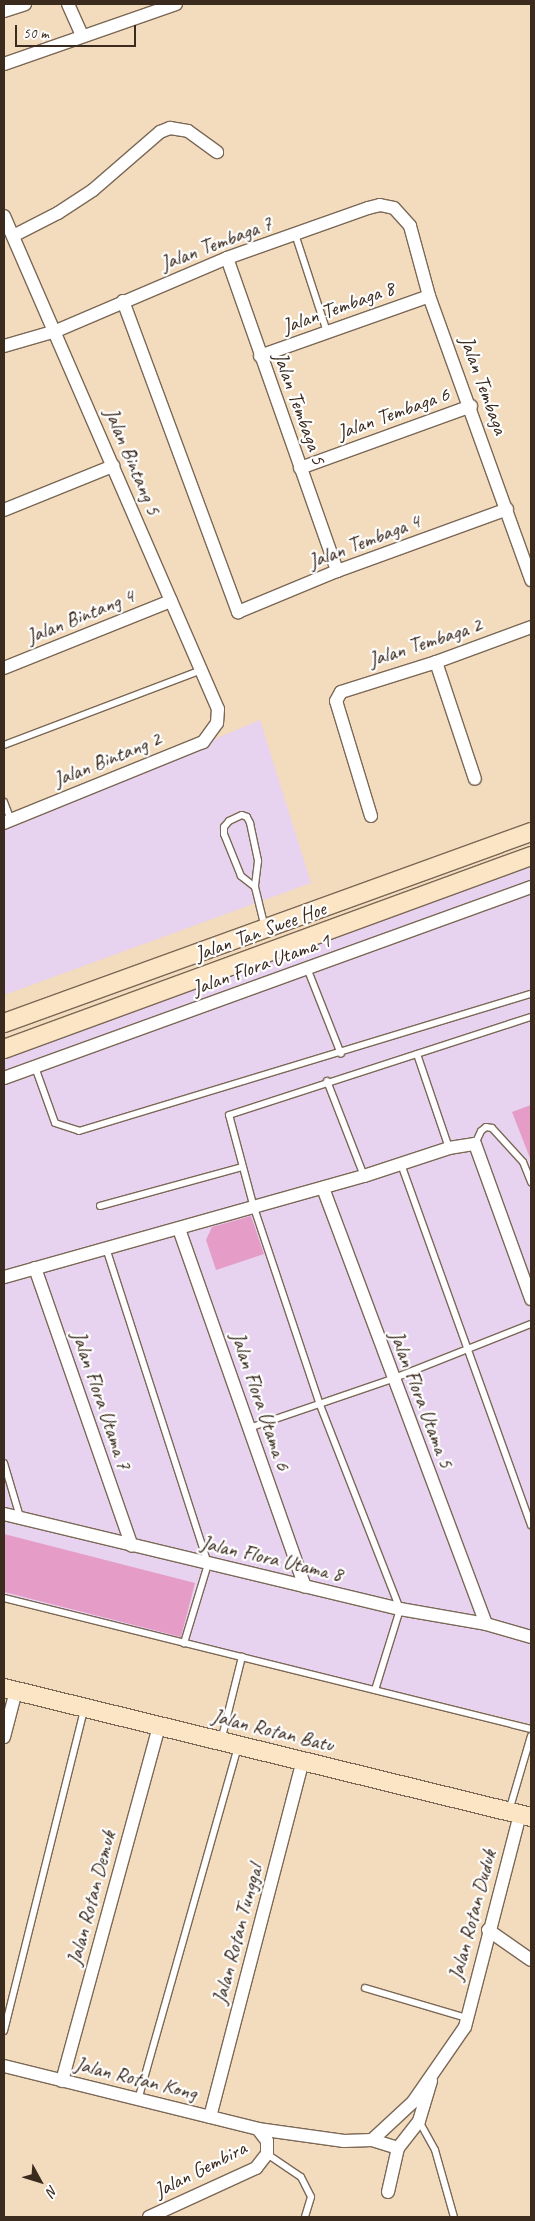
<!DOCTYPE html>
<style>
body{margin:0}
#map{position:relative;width:535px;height:2221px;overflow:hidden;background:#f3dbbd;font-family:Caveat,sans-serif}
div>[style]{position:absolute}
.built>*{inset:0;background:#e7d2ef}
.building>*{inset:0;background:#e59dc8}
.roads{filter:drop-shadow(1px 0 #7b6856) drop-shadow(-1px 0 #7b6856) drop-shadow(0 1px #7b6856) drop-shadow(0 -1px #7b6856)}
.lane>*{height:6px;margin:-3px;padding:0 3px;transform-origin:3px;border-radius:3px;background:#fff}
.street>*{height:12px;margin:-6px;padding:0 6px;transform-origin:6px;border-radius:6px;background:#fff}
.secondary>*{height:18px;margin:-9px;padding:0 9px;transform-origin:9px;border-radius:9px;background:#fce5c4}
span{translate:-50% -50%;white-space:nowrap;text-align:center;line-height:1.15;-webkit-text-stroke:4.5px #fff;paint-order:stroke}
.street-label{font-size:21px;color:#3b2a1e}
.frame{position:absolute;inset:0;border:5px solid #3b2a1e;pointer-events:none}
.north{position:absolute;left:15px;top:2156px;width:50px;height:50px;-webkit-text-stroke:4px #fff;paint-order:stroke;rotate:129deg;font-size:14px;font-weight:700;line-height:20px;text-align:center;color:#3b2a1e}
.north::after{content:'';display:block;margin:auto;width:18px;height:22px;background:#3b2a1e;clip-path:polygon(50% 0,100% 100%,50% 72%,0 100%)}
.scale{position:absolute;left:15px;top:25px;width:121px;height:22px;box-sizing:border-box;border:2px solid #3b2a1e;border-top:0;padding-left:6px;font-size:15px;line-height:18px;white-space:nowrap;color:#3b2a1e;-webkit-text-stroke:4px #fff;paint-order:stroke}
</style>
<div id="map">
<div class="built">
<div style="clip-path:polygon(260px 720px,311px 883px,4px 995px,4px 827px)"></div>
<div style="clip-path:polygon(531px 861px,531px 1724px,4px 1597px,4px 1052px)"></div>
</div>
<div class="building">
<div style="clip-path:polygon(531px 1105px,531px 1158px,530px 1158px,512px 1112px)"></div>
<div style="clip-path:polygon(251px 1216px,264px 1254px,216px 1270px,206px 1240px,212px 1227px)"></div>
<div style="clip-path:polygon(4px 1534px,195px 1583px,181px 1637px,4px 1592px)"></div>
</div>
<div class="roads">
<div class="lane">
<div style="left:295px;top:234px;width:103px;rotate:71.9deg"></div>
<div style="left:4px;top:745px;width:211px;rotate:-20.8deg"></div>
<div style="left:4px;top:802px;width:19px;rotate:69deg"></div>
<div style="left:255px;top:887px;width:18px;rotate:-142deg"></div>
<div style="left:241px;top:876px;width:45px;rotate:-112deg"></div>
<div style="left:224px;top:834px;width:7px;rotate:-90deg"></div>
<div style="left:224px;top:827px;width:8px;rotate:-50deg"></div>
<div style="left:229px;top:821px;width:14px;rotate:-25deg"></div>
<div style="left:242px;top:815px;width:5px;rotate:22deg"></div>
<div style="left:247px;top:817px;width:7px;rotate:63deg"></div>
<div style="left:250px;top:823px;width:39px;rotate:78deg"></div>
<div style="left:258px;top:861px;width:26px;rotate:97deg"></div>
<div style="left:255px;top:887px;width:42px;rotate:76.3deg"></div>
<div style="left:307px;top:968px;width:92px;rotate:68.4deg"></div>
<div style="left:417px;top:1054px;width:99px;rotate:71.2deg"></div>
<div style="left:35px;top:1067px;width:59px;rotate:70.3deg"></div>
<div style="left:55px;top:1123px;width:25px;rotate:18deg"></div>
<div style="left:79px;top:1131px;width:472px;rotate:-16.9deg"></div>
<div style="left:327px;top:1081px;width:102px;rotate:68.7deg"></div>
<div style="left:475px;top:1144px;width:14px;rotate:-65deg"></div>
<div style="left:481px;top:1131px;width:6px;rotate:-39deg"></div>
<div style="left:486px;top:1127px;width:6px;rotate:9deg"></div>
<div style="left:492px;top:1128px;width:46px;rotate:47.6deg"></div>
<div style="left:523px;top:1162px;width:22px;rotate:68deg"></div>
<div style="left:401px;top:1164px;width:384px;rotate:70.2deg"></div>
<div style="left:100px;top:1206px;width:148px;rotate:-15.3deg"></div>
<div style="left:106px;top:1248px;width:332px;rotate:72.1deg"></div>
<div style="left:208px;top:1564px;width:83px;rotate:106.9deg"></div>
<div style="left:249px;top:1428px;width:151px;rotate:-18.9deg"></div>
<div style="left:392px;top:1379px;width:149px;rotate:-21.6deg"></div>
<div style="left:4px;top:1463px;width:56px;rotate:73.5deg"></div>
<div style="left:4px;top:1598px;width:543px;rotate:13.96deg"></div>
<div style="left:375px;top:1690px;width:85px;rotate:-72.8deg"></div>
<div style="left:400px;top:1609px;width:219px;rotate:-111.4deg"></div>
<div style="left:320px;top:1405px;width:208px;rotate:-108.5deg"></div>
<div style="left:254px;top:1208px;width:96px;rotate:-105deg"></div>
<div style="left:229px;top:1115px;width:318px;rotate:-18deg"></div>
<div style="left:221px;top:1741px;width:87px;rotate:-76deg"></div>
<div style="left:509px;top:1811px;width:78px;rotate:-73.7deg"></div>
<div style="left:365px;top:1988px;width:106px;rotate:16.4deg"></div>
<div style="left:4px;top:2031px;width:332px;rotate:-76deg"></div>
<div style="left:138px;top:2100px;width:368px;rotate:-74.2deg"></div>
<div style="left:419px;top:2121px;width:33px;rotate:61deg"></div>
<div style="left:435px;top:2150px;width:70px;rotate:74.2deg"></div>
<div style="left:267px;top:2154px;width:41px;rotate:34.1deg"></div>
<div style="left:301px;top:2177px;width:22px;rotate:63deg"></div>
<div style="left:311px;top:2197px;width:21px;rotate:107deg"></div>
</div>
<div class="street">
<div style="left:68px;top:4px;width:34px;rotate:66deg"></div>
<div style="left:4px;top:11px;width:22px;rotate:-18deg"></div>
<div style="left:4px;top:64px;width:182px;rotate:-19.2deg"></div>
<div style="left:4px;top:216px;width:537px;rotate:66.54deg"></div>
<div style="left:218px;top:709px;width:14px;rotate:94deg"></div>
<div style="left:217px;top:723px;width:24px;rotate:126deg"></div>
<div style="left:203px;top:742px;width:215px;rotate:157.9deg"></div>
<div style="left:13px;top:236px;width:51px;rotate:-27.1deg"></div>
<div style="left:58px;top:213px;width:42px;rotate:-33.3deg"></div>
<div style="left:93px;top:190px;width:89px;rotate:-40.9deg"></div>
<div style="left:160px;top:132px;width:11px;rotate:-22deg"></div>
<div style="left:170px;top:128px;width:18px;rotate:9deg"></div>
<div style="left:188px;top:131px;width:36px;rotate:36deg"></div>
<div style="left:227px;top:258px;width:332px;rotate:70.6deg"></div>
<div style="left:123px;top:301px;width:332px;rotate:69.7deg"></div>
<div style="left:238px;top:612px;width:107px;rotate:-22.5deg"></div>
<div style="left:337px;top:571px;width:181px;rotate:-20deg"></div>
<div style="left:4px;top:346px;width:54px;rotate:-16.1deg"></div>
<div style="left:56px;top:331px;width:186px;rotate:-23.1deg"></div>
<div style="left:227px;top:258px;width:150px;rotate:-19.5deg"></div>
<div style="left:368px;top:208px;width:12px;rotate:-14deg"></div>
<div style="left:380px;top:205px;width:14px;rotate:12deg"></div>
<div style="left:394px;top:208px;width:24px;rotate:48deg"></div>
<div style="left:410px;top:226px;width:73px;rotate:74.8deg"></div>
<div style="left:429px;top:296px;width:302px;rotate:70.2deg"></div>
<div style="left:260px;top:356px;width:179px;rotate:-19.5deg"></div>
<div style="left:300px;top:468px;width:182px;rotate:-19.9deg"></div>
<div style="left:4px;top:510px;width:118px;rotate:-22deg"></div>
<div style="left:436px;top:662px;width:123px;rotate:71.6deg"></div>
<div style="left:4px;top:668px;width:180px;rotate:-21.9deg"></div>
<div style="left:371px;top:816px;width:120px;rotate:-106.9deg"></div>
<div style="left:336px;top:701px;width:10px;rotate:-61deg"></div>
<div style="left:341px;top:692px;width:100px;rotate:-17.5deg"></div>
<div style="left:436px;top:662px;width:101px;rotate:-20.2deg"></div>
<div style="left:4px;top:1078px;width:561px;rotate:-19.92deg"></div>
<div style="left:323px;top:1188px;width:465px;rotate:69.5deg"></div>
<div style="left:179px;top:1229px;width:379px;rotate:70.6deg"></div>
<div style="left:35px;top:1268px;width:294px;rotate:70.8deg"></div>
<div style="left:4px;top:1277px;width:374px;rotate:-15.7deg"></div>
<div style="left:364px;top:1176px;width:89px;rotate:-18.2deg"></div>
<div style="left:449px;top:1148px;width:26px;rotate:-9deg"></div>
<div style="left:475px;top:1144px;width:165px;rotate:70.1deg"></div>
<div style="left:4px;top:1514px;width:407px;rotate:13.5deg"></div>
<div style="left:400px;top:1609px;width:87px;rotate:9.9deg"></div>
<div style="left:486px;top:1624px;width:47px;rotate:16.1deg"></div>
<div style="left:4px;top:1737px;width:48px;rotate:-75.4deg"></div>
<div style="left:488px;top:1930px;width:52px;rotate:34.9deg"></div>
<div style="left:4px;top:2066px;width:262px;rotate:13.9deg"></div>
<div style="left:258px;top:2129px;width:87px;rotate:7.9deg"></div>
<div style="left:344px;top:2141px;width:28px;rotate:-2deg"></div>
<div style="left:372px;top:2140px;width:56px;rotate:-42.8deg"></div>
<div style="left:413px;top:2102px;width:91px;rotate:-55.3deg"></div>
<div style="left:465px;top:2027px;width:220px;rotate:-75.5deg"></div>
<div style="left:62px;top:2081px;width:368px;rotate:-74.7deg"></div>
<div style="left:210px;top:2117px;width:368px;rotate:-75.4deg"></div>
<div style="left:372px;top:2140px;width:27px;rotate:17deg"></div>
<div style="left:398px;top:2148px;width:34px;rotate:-52deg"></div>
<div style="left:419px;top:2121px;width:42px;rotate:-73.3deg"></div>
<div style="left:388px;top:2192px;width:45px;rotate:-77.2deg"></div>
<div style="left:149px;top:2217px;width:118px;rotate:-24.6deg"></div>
<div style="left:256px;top:2168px;width:18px;rotate:-52deg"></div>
<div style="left:267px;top:2154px;width:13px;rotate:-90deg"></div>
<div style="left:267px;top:2141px;width:15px;rotate:-127deg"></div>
</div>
<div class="secondary">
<div style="left:4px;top:1023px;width:561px;rotate:-19.92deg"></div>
<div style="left:4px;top:1049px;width:561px;rotate:-20.11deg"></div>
<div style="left:4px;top:1688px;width:543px;rotate:13.75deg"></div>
</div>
</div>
<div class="street-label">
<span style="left:216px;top:243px;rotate:-21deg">Jalan Tembaga 7</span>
<span style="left:338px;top:307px;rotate:-20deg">Jalan Tembaga 8</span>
<span style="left:484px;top:385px;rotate:70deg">Jalan Tembaga</span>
<span style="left:300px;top:408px;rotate:70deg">Jalan Tembaga 5</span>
<span style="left:393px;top:413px;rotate:-20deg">Jalan Tembaga 6</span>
<span style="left:133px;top:461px;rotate:67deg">Jalan Bintang 5</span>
<span style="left:364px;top:541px;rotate:-21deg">Jalan Tembaga 4</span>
<span style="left:80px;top:616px;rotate:-22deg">Jalan Bintang 4</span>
<span style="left:425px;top:642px;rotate:-18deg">Jalan Tembaga 2</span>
<span style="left:107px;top:759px;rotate:-22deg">Jalan Bintang 2</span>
<span style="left:260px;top:931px;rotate:-20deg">Jalan Tan Swee Hoe</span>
<span style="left:261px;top:964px;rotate:-20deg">Jalan Flora Utama 1</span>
<span style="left:422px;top:1399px;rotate:69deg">Jalan Flora Utama 5</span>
<span style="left:102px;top:1400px;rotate:71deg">Jalan Flora Utama 7</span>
<span style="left:261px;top:1401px;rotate:71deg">Jalan Flora Utama 6</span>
<span style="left:272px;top:1558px;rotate:13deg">Jalan Flora Utama 8</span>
<span style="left:273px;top:1730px;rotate:14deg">Jalan Rotan Batu</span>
<span style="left:91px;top:1898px;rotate:-75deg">Jalan Rotan Demuk</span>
<span style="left:472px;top:1915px;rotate:-75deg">Jalan Rotan Duduk</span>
<span style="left:237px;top:1934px;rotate:-75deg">Jalan Rotan Tunggal</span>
<span style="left:136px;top:2078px;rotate:14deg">Jalan Rotan Kong</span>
<span style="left:200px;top:2169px;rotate:-27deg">Jalan Gembira</span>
</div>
<div class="frame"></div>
<div class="north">N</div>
<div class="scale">50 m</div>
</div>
